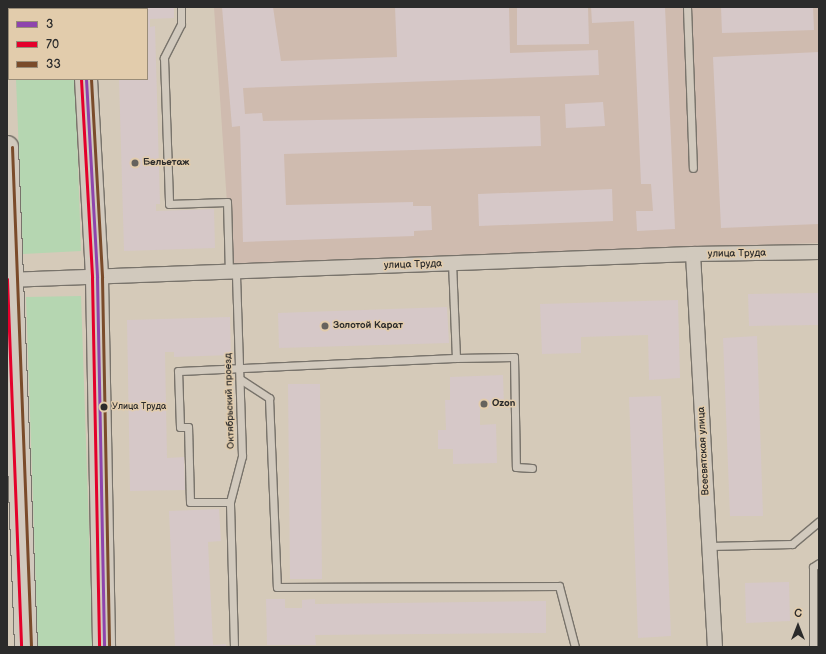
<!DOCTYPE html>
<meta charset="utf-8">
<style>
body{margin:0}
#map{position:relative;width:826px;height:654px;overflow:hidden;background:#d5cab9;font-family:"Balsamiq Sans",sans-serif}
div>[style]{position:absolute}
.built>*{inset:0;background:#cfbbaf}
.green>*{inset:0;background:#b5d6b1}
.building>*{inset:0;background:#d6c8c8}
.roads{filter:drop-shadow(1px 0 #78736b) drop-shadow(-1px 0 #78736b) drop-shadow(0 1px #78736b) drop-shadow(0 -1px #78736b)}
.service>*{height:7px;margin:-3.5px;padding:0 3.5px;transform-origin:3.5px;border-radius:3.5px;background:#d1c9bd}
.minor>*{height:14px;margin:-7px;padding:0 7px;transform-origin:7px;border-radius:7px;background:#d1c9bd}
.primary>*{height:22px;margin:-11px;padding:0 11px;transform-origin:11px;border-radius:11px;background:#d1c9bd}
.bus-1>*{height:3px;margin:-1.5px;padding:0 1.5px;transform-origin:1.5px;border-radius:1.5px;background:#8e44ad}
.bus-2>*{height:3px;margin:-1.5px;padding:0 1.5px;transform-origin:1.5px;border-radius:1.5px;background:#e4002b}
.bus-3>*{height:3px;margin:-1.5px;padding:0 1.5px;transform-origin:1.5px;border-radius:1.5px;background:#7a4b2a}
.dots>*{width:11px;height:11px;translate:-50% -50%;box-sizing:border-box;border:2px solid #e2ccac;border-radius:50%}
span{translate:-50% -50%;white-space:nowrap;text-align:center;line-height:1.15;-webkit-text-stroke:3px #e2ccac;paint-order:stroke}
.bus-label{font-size:9px;color:#2b2b2b}
.left{translate:0 -50%;text-align:left}
.poi-label{font-size:10px;color:#2b2b2b;font-weight:700}
.street-label{font-size:10px;color:#2b2b2b}
.frame{position:absolute;inset:0;border:8px solid #2b2b2b;pointer-events:none}
.legend{position:absolute;left:8px;top:8px;width:140px;height:72px;box-sizing:border-box;background:#e2ccac;border:1px solid #998c78;margin:0;padding:5px 7px;list-style:none;font-size:12px;color:#2b2b2b}
.legend li{display:flex;align-items:center;gap:8px;height:20px}
.legend b{width:20px;border:1px solid #998c78}
.north{position:absolute;left:778px;top:606px;width:40px;height:40px;-webkit-text-stroke:3px #e2ccac;paint-order:stroke;rotate:0deg;font-size:11px;font-weight:700;line-height:16px;text-align:center;color:#2b2b2b}
.north::after{content:'';display:block;margin:auto;width:14px;height:18px;background:#2b2b2b;clip-path:polygon(50% 0,100% 100%,50% 72%,0 100%)}
</style>
<div id="map">
<div class="built">
<div style="clip-path:polygon(214px 7px,819px 7px,819px 243px,231px 264px)"></div>
</div>
<div class="green">
<div style="clip-path:polygon(16px 79px,75px 79px,81px 251px,23px 254px)"></div>
<div style="clip-path:polygon(81px 296px,93px 647px,38px 647px,26px 297px)"></div>
</div>
<div class="building">
<div style="clip-path:polygon(117px 7px,174px 7px,174px 18px,150px 19px,150px 27px,155px 26px,160px 204px,156px 204px,156px 211px,214px 209px,215px 248px,124px 251px,119px 79px,147px 79px,147px 9px)"></div>
<div style="clip-path:polygon(222px 7px,273px 7px,281px 61px,397px 57px,395px 7px,509px 7px,510px 53px,598px 50px,599px 75px,243px 88px,245px 114px,262px 113px,263px 121px,540px 116px,541px 146px,284px 154px,286px 205px,413px 202px,413px 206px,431px 206px,432px 230px,414px 231px,414px 236px,243px 242px,240px 126px,232px 127px)"></div>
<div style="clip-path:polygon(517px 7px,588px 7px,589px 44px,517px 45px)"></div>
<div style="clip-path:polygon(591px 7px,665px 7px,675px 229px,637px 231px,636px 211px,653px 211px,651px 184px,641px 184px,634px 21px,592px 23px)"></div>
<div style="clip-path:polygon(721px 7px,813px 7px,814px 30px,722px 33px)"></div>
<div style="clip-path:polygon(819px 52px,819px 224px,721px 228px,713px 57px)"></div>
<div style="clip-path:polygon(603px 102px,605px 126px,566px 128px,565px 104px)"></div>
<div style="clip-path:polygon(612px 189px,613px 221px,479px 226px,478px 194px)"></div>
<div style="clip-path:polygon(819px 293px,819px 325px,749px 326px,748px 294px)"></div>
<div style="clip-path:polygon(678px 300px,680px 378px,649px 380px,648px 335px,581px 337px,581px 353px,542px 354px,540px 304px)"></div>
<div style="clip-path:polygon(447px 307px,449px 343px,279px 348px,278px 313px)"></div>
<div style="clip-path:polygon(230px 317px,231px 355px,174px 357px,174px 352px,165px 352px,167px 458px,184px 457px,185px 490px,130px 491px,127px 320px)"></div>
<div style="clip-path:polygon(757px 336px,763px 516px,730px 516px,723px 338px)"></div>
<div style="clip-path:polygon(503px 375px,504px 407px,480px 408px,480px 425px,496px 424px,497px 463px,453px 464px,453px 449px,438px 449px,438px 430px,446px 430px,445px 400px,450px 400px,450px 377px)"></div>
<div style="clip-path:polygon(288px 384px,320px 384px,322px 579px,290px 579px)"></div>
<div style="clip-path:polygon(661px 396px,671px 636px,638px 638px,629px 397px)"></div>
<div style="clip-path:polygon(219px 509px,221px 541px,208px 542px,213px 645px,226px 644px,226px 647px,175px 647px,169px 511px)"></div>
<div style="clip-path:polygon(789px 582px,790px 621px,746px 623px,745px 583px)"></div>
<div style="clip-path:polygon(266px 599px,285px 599px,285px 608px,302px 608px,302px 600px,315px 599px,315px 604px,546px 601px,546px 633px,315px 635px,316px 645px,267px 645px)"></div>
</div>
<div class="roads">
<div class="service">
<div style="left:181px;top:7px;width:17px;rotate:90deg"></div>
<div style="left:181px;top:24px;width:38px;rotate:117deg"></div>
<div style="left:164px;top:58px;width:146px;rotate:88deg"></div>
<div style="left:169px;top:204px;width:58px;rotate:-2deg"></div>
<div style="left:227px;top:202px;width:70px;rotate:88.4deg"></div>
<div style="left:687px;top:7px;width:161px;rotate:87.9deg"></div>
<div style="left:456px;top:358px;width:58px;rotate:-1deg"></div>
<div style="left:514px;top:357px;width:110px;rotate:89deg"></div>
<div style="left:516px;top:467px;width:16px;rotate:4deg"></div>
<div style="left:240px;top:379px;width:35px;rotate:33deg"></div>
<div style="left:269px;top:398px;width:189px;rotate:87.6deg"></div>
<div style="left:277px;top:587px;width:282px;rotate:-0.2deg"></div>
<div style="left:559px;top:586px;width:63px;rotate:75.3deg"></div>
<div style="left:230px;top:502px;width:40px;rotate:180deg"></div>
<div style="left:190px;top:502px;width:75px;rotate:-91.5deg"></div>
<div style="left:188px;top:427px;width:8px;rotate:180deg"></div>
<div style="left:180px;top:427px;width:56px;rotate:-92deg"></div>
<div style="left:178px;top:371px;width:278px;rotate:-2.7deg"></div>
<div style="left:456px;top:358px;width:94px;rotate:-92.4deg"></div>
<div style="left:710px;top:546px;width:82px;rotate:-1.4deg"></div>
<div style="left:792px;top:544px;width:35px;rotate:-40deg"></div>
<div style="left:234px;top:647px;width:145px;rotate:-91.6deg"></div>
<div style="left:230px;top:502px;width:48px;rotate:-75.4deg"></div>
<div style="left:242px;top:456px;width:184px;rotate:-91.9deg"></div>
<div style="left:813px;top:647px;width:80px;rotate:-90deg"></div>
<div style="left:813px;top:567px;width:7px;rotate:-34deg"></div>
</div>
<div class="minor">
<div style="left:693px;top:254px;width:394px;rotate:86.8deg"></div>
<div style="left:7px;top:280px;width:686px;rotate:-2.17deg"></div>
<div style="left:693px;top:254px;width:126px;rotate:-0.9deg"></div>
</div>
<div class="primary">
<div style="left:82px;top:7px;width:2px;rotate:90deg"></div>
<div style="left:86px;top:79px;width:199px;rotate:86.8deg"></div>
<div style="left:97px;top:278px;width:369px;rotate:88.9deg"></div>
<div style="left:7px;top:147px;width:500px;rotate:87.82deg"></div>
</div>
</div>
<div class="bus-1">
<div style="left:86px;top:79px;width:199px;rotate:86.8deg"></div>
<div style="left:97px;top:278px;width:369px;rotate:88.9deg"></div>
</div>
<div class="bus-2">
<div style="left:81px;top:79px;width:199px;rotate:86.8deg"></div>
<div style="left:92px;top:278px;width:369px;rotate:88.9deg"></div>
<div style="left:7px;top:279px;width:368px;rotate:87.8deg"></div>
</div>
<div class="bus-3">
<div style="left:91px;top:79px;width:199px;rotate:86.8deg"></div>
<div style="left:102px;top:278px;width:369px;rotate:88.9deg"></div>
<div style="left:12px;top:147px;width:500px;rotate:87.82deg"></div>
</div>
<div class="dots">
<div style="left:135px;top:163px;background:#66635d"></div>
<div style="left:325px;top:326px;background:#66635d"></div>
<div style="left:484px;top:404px;background:#66635d"></div>
<div style="left:104px;top:407px;background:#2b2b2b"></div>
</div>
<div class="bus-label">
<span class="left" style="left:112px;top:407px">Улица Труда</span>
</div>
<div class="poi-label">
<span class="left" style="left:143px;top:163px">Бельетаж</span>
<span class="left" style="left:333px;top:326px">Золотой Карат</span>
<span class="left" style="left:492px;top:404px">Ozon</span>
</div>
<div class="street-label">
<span style="left:737px;top:254px;rotate:-1deg">улица Труда</span>
<span style="left:413px;top:265px;rotate:-2deg">улица Труда</span>
<span style="left:230px;top:401px;rotate:-92deg">Октябрьский проезд</span>
<span style="left:704px;top:451px;rotate:-93deg">Всесвятская улица</span>
</div>
<div class="frame"></div>
<ul class="legend">
<li><b style="height:5px;background:#8e44ad"></b>3</li>
<li><b style="height:5px;background:#e4002b"></b>70</li>
<li><b style="height:5px;background:#7a4b2a"></b>33</li>
</ul>
<div class="north">С</div>
</div>
